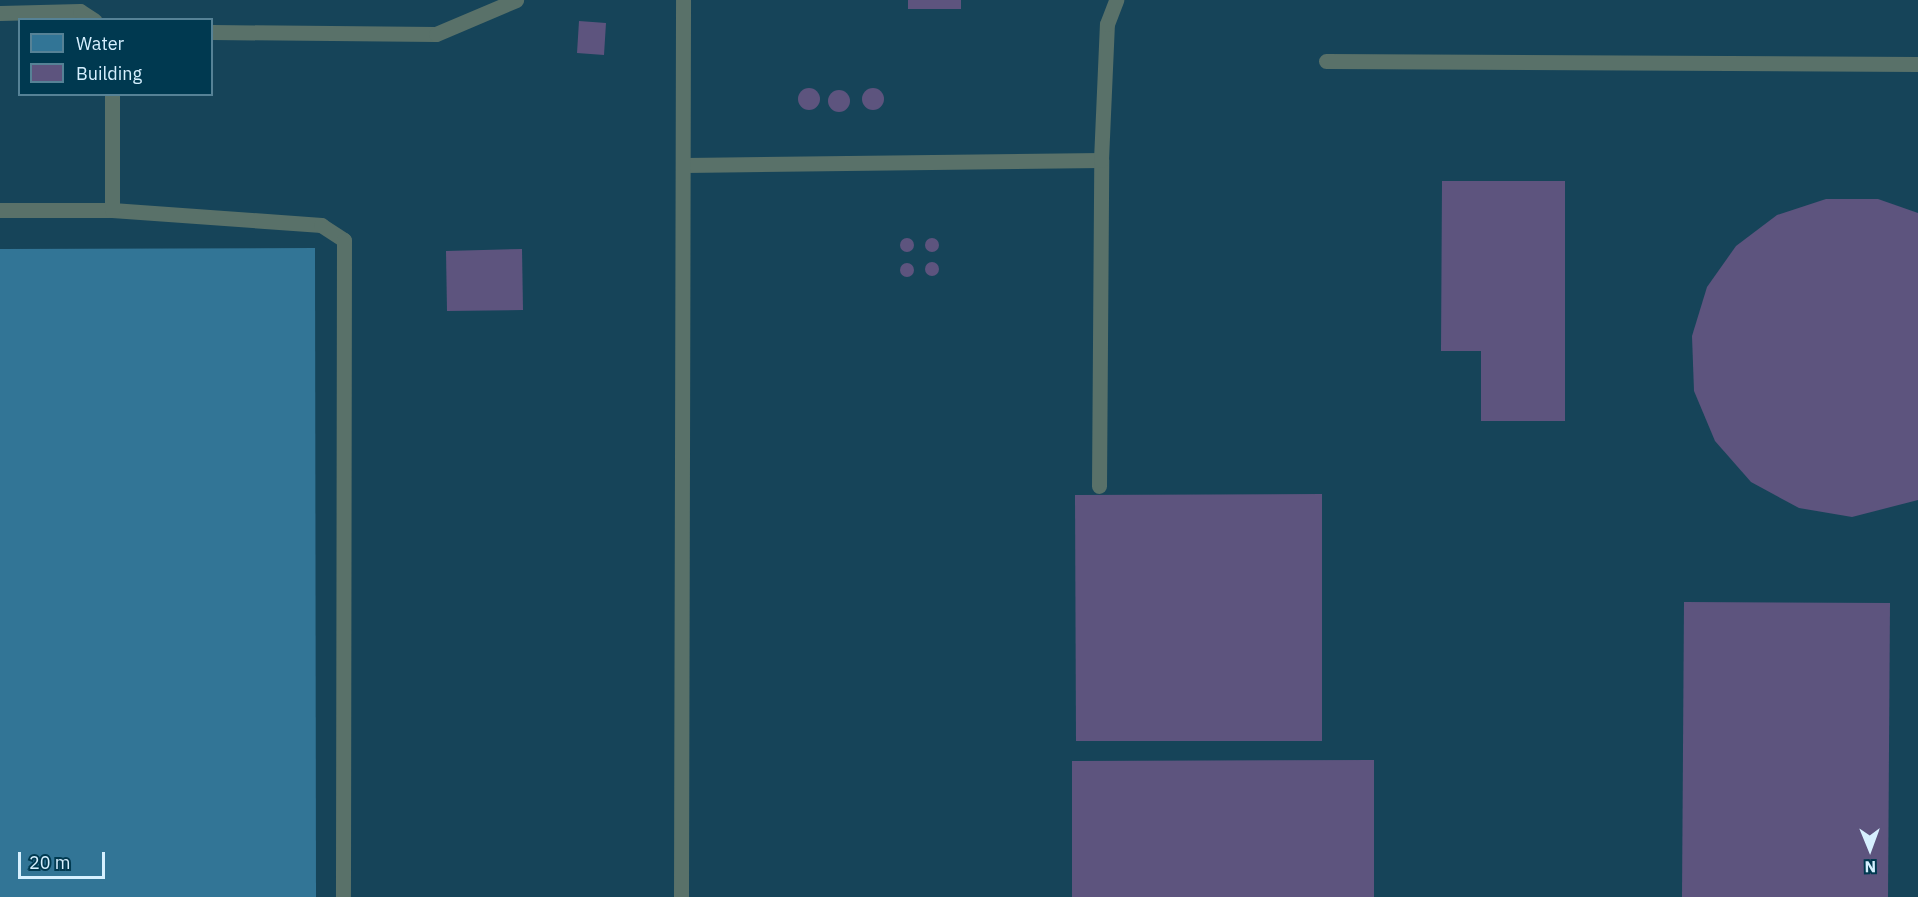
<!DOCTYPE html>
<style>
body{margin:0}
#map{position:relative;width:1918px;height:897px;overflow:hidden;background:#003950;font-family:"IBM Plex Sans",sans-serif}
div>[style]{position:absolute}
.built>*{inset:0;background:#164459}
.water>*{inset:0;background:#327596}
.building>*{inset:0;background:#5d547e}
.round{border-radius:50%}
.service>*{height:15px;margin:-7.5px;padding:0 7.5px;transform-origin:7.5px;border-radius:7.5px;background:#597169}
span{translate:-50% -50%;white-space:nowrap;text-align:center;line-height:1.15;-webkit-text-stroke:6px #003950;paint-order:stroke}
.legend{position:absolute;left:18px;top:18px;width:195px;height:78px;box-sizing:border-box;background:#003950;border:2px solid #568296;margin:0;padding:8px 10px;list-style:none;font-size:18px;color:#d6f0ff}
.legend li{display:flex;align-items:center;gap:12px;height:30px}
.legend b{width:30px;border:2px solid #568296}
.north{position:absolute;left:1840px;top:819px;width:60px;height:60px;-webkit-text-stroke:4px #003950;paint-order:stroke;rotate:179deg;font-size:16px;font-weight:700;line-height:24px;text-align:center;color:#d6f0ff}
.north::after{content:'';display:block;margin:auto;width:21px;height:27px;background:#d6f0ff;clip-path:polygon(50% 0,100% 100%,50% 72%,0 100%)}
.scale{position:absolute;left:18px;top:852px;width:87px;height:27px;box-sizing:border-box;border:3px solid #d6f0ff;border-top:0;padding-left:8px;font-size:18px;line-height:21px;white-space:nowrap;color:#d6f0ff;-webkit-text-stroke:4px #003950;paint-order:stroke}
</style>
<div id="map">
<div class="built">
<div style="clip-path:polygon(evenodd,0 0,1918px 0,1918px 897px,0 897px,0 0,20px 20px,212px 20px,212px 94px,20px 94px,20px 20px)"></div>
</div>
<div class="water">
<div style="clip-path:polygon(315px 248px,316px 897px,0 897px,0 249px)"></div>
</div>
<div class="building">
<div style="clip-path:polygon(908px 0,961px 0,961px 9px,908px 9px)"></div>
<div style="clip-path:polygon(579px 21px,606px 23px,604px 55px,577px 53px)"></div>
<div class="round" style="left:798px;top:88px;width:22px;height:22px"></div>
<div class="round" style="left:862px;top:88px;width:22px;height:22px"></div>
<div class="round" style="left:828px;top:90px;width:22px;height:22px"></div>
<div style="clip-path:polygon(1442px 181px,1565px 181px,1565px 421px,1481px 421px,1481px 351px,1441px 351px)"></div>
<div style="clip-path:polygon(1826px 199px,1878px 199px,1918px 213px,1918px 500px,1852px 517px,1799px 508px,1751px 482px,1715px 441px,1694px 391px,1692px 336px,1707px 287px,1736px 246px,1777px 215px)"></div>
<div class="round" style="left:900px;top:238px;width:14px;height:14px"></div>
<div class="round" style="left:925px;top:238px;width:14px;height:14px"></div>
<div style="clip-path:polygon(522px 249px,523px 310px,447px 311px,446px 251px)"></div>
<div class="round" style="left:925px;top:262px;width:14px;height:14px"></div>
<div class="round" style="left:900px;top:263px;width:14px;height:14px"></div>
<div style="clip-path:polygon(1322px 494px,1322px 741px,1076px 741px,1075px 495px)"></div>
<div style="clip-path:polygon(1684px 602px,1890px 603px,1888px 897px,1682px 897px)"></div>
<div style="clip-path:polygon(1374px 760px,1374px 897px,1072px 897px,1072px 761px)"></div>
</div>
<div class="service">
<div style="left:0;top:13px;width:80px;rotate:-1.4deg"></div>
<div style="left:80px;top:11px;width:17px;rotate:33deg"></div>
<div style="left:212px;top:32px;width:224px;rotate:0.5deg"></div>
<div style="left:436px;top:34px;width:87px;rotate:-23deg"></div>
<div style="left:1326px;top:61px;width:592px;rotate:0.29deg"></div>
<div style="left:685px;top:165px;width:416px;rotate:-0.7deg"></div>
<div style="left:0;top:210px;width:112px"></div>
<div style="left:112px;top:210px;width:210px;rotate:4.1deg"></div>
<div style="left:321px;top:225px;width:27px;rotate:33deg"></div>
<div style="left:344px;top:240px;width:657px;rotate:90.09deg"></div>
<div style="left:112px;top:210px;width:116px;rotate:-90deg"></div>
<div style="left:1099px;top:486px;width:326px;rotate:-89.6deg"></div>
<div style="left:1101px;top:160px;width:136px;rotate:-87.5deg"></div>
<div style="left:1107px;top:24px;width:26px;rotate:-69deg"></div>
<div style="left:681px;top:897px;width:897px;rotate:-89.87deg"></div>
</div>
<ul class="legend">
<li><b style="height:16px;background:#327596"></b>Water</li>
<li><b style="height:16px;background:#5d547e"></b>Building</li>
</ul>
<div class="north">N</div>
<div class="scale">20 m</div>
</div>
